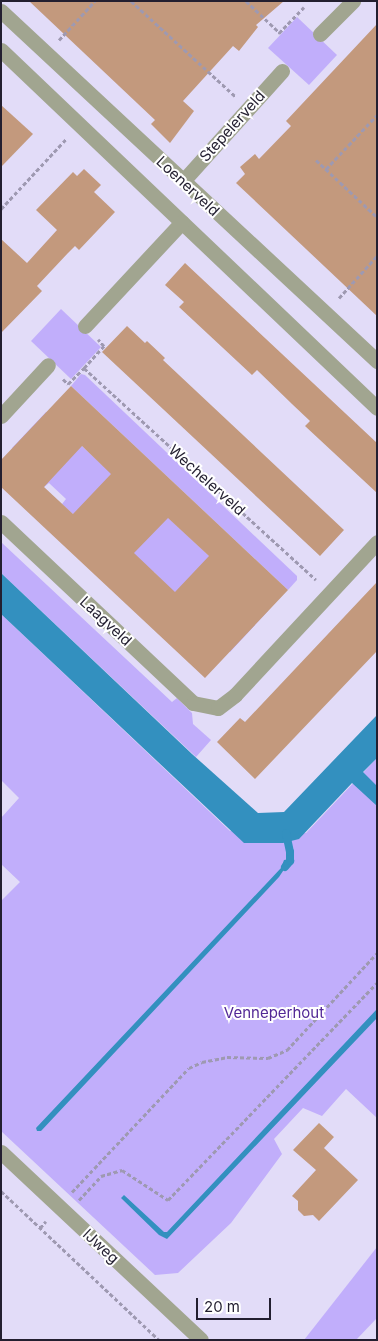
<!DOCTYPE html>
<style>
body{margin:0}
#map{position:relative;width:378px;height:1341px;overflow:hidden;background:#e2dcf8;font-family:Inter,sans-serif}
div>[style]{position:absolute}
.green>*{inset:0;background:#c1aefb}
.water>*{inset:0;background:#3390bf}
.stream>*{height:8px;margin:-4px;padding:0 4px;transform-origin:4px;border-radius:4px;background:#3390bf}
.building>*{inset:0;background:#c3997d}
.path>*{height:3px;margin-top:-1.5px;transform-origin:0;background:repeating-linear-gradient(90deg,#9e99b1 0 4px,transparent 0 6.5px)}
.minor>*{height:15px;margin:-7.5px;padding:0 7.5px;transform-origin:7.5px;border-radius:7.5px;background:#a1a590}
.tertiary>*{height:15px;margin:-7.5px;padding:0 7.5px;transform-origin:7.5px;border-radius:7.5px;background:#a1a590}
span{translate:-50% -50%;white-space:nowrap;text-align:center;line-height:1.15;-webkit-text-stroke:4px #fff;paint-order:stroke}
.street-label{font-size:15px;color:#231f30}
.park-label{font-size:15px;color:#522896}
.frame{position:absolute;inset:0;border:2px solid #231f30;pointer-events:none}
.scale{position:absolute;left:196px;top:1298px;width:75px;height:22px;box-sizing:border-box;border:2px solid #231f30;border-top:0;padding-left:6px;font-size:15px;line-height:18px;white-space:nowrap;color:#231f30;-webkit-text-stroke:4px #fff;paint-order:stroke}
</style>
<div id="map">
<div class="green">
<div style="clip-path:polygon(297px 17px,337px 55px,309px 85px,268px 48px)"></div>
<div style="clip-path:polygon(61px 309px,101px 347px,71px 379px,31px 341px)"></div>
<div style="clip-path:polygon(81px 374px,85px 375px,297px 576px,297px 580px,288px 590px,71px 386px)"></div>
<div style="clip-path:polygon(46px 412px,101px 464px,160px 510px,268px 611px,230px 652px,154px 572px,145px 581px,62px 504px,66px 499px,49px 483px,44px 487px,27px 471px,31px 466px,12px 448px)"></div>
<div style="clip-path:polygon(1px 542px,172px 702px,177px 698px,192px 713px,193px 724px,211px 740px,196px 757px,1px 573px)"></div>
<div style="clip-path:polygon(1px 614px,230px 831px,306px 833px,377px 758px,377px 1118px,346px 1089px,322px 1116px,303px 1108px,274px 1139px,282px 1154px,231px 1223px,178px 1273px,155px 1275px,1px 1131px,1px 901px,20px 882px,1px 864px,1px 818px,19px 798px,1px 780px)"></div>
<div style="clip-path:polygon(377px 1247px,377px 1318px,356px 1340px,304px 1340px)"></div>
</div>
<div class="water">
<div style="clip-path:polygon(1px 573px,192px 754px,258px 813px,284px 812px,377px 715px,377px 758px,363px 772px,377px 786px,377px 806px,352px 783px,299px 839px,283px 843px,244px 843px,1px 614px)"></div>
<div style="clip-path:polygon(291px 859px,279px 877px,102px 1066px,41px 1131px,37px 1131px,36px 1128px,281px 868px,284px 860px)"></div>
<div style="clip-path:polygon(377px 1009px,377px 1018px,167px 1239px,159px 1235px,121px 1198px,124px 1195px,164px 1232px,167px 1232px)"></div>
</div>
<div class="stream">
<div style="left:285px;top:867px;width:8px;rotate:-50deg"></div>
<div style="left:290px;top:861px;width:9px;rotate:-90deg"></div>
<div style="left:290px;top:852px;width:19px;rotate:-102deg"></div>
</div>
<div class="building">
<div style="clip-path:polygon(29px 1px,284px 1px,256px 25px,258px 27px,239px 51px,233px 46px,183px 101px,194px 111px,170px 143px,151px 124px,155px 120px)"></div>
<div style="clip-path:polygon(377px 24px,377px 316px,236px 183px,245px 174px,240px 167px,255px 154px,259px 159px,291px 126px,286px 121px)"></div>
<div style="clip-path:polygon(1px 105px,33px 134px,1px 167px)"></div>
<div style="clip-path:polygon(84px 169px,101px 185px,94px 192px,115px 212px,79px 250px,75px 246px,68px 253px,37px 286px,42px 291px,1px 333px,1px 239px,27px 263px,57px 230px,36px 210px,73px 172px,77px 176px)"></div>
<div style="clip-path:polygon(185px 263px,377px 443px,377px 493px,305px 426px,310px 421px,292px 404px,257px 370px,252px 375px,179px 307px,184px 302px,165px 285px)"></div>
<div style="clip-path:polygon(127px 326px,145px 343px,147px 341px,165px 358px,163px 360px,344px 530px,320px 556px,102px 352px)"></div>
<div style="clip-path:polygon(evenodd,71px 386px,288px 590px,205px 678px,1px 487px,1px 460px,71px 386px,82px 446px,111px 474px,73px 514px,44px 487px,82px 446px,71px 386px,168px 518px,209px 556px,175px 592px,134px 553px,168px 518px)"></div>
<div style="clip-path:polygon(377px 582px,377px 651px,255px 779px,217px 742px,240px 718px,245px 722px)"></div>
<div style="clip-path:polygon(319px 1123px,334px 1137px,324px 1148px,358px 1180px,319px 1221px,313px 1215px,304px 1216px,298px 1210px,298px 1201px,292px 1196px,316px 1170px,293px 1150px)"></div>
</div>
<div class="path">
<div style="left:131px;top:1px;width:141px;rotate:42.4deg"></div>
<div style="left:246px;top:1px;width:47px;rotate:43.3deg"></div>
<div style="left:279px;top:33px;width:36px;rotate:-46deg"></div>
<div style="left:59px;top:40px;width:53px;rotate:-47.3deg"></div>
<div style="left:316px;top:160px;width:83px;rotate:43.1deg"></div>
<div style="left:326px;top:169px;width:74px;rotate:-46.6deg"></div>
<div style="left:1px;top:209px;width:96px;rotate:-47.1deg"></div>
<div style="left:339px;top:298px;width:57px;rotate:-47.9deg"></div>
<div style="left:84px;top:368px;width:314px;rotate:42.4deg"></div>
<div style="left:63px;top:379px;width:7px;rotate:45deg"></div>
<div style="left:68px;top:384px;width:23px;rotate:-45deg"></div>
<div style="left:84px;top:368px;width:30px;rotate:-48deg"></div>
<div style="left:104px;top:346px;width:9px;rotate:-131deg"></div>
<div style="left:1px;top:1191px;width:217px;rotate:43.3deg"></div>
<div style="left:72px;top:1192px;width:170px;rotate:-46.7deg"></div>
<div style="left:189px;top:1068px;width:14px;rotate:-25deg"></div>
<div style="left:202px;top:1062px;width:25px;rotate:-11deg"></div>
<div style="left:227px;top:1057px;width:41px;rotate:1.4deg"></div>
<div style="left:268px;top:1058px;width:21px;rotate:-23deg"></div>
<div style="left:287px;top:1050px;width:132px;rotate:-47.1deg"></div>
<div style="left:79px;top:1200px;width:33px;rotate:-47deg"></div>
<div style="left:101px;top:1176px;width:22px;rotate:-16deg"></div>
<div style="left:122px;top:1170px;width:55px;rotate:33.1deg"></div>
<div style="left:168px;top:1200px;width:301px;rotate:-46.1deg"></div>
<div style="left:40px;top:1228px;width:9px;rotate:-49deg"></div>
</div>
<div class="minor">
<div style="left:1px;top:11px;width:514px;rotate:42.95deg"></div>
<div style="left:320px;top:34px;width:47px;rotate:-45deg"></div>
<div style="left:1px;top:50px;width:519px;rotate:43.6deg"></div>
<div style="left:183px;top:181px;width:148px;rotate:-48deg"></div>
<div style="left:85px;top:326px;width:142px;rotate:-47deg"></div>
<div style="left:1px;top:416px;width:69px;rotate:-47.3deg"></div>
<div style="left:1px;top:522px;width:264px;rotate:43.3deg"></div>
<div style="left:193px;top:703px;width:25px;rotate:11deg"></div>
<div style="left:218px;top:708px;width:21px;rotate:-37deg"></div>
<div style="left:235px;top:695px;width:209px;rotate:-47.1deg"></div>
</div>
<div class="tertiary">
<div style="left:1px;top:1152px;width:274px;rotate:43.2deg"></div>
</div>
<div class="street-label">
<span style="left:232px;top:126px;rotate:-48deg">Stepelerveld</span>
<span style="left:188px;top:186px;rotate:43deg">Loenerveld</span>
<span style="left:207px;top:480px;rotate:42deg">Wechelerveld</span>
<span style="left:106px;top:621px;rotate:43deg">Laagveld</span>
<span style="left:101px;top:1246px;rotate:43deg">IJweg</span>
</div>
<div class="park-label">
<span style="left:274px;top:1013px">Venneperhout</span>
</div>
<div class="frame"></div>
<div class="scale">20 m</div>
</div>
